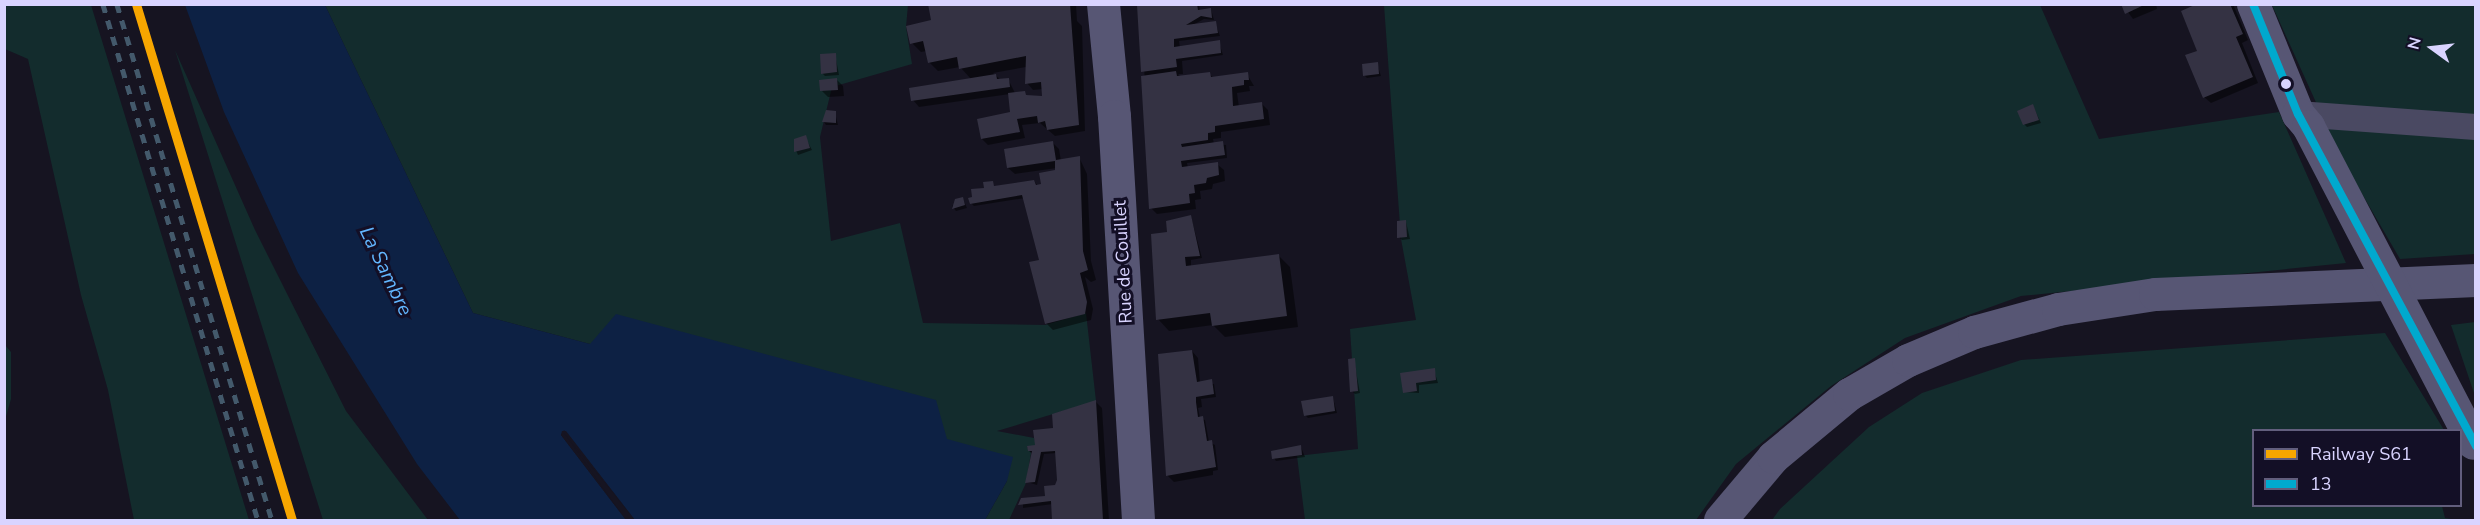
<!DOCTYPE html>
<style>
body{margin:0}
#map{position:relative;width:2480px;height:525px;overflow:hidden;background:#161421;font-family:"Nunito Sans",sans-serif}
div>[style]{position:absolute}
.green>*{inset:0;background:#132c2d}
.water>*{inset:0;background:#0d2144}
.pier>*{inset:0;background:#161421}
.shadow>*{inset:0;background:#0007}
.building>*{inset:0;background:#343243}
.street>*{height:26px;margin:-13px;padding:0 13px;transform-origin:13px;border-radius:13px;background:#4a4962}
.secondary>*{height:33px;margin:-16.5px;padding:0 16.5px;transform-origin:16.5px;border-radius:16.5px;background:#575674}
.rail>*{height:4.5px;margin-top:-2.25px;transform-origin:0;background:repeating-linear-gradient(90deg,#43596b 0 9px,transparent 0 17px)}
.secondary-bridge>*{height:33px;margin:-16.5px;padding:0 16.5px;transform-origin:16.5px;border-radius:16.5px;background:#575674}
.bus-1>*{height:8px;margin:-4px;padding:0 4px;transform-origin:4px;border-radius:4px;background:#00a9ce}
.rail-1>*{height:9px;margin:-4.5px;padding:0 4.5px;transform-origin:4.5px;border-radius:4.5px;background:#f7a600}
.dots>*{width:16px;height:16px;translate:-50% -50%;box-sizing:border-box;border:3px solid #130f26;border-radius:50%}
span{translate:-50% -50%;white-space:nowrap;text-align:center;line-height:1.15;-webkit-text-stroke:6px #130f26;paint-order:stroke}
.street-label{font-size:18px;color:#d9d4ff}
.water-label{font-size:20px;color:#62b6ff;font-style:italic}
.frame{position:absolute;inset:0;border:6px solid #d9d4ff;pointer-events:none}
.legend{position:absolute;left:2252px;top:429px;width:210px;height:78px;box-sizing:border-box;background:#130f26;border:2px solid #625e7d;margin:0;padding:8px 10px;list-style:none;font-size:18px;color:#d9d4ff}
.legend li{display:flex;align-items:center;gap:12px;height:30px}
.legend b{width:30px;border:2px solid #625e7d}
.north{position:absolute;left:2402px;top:18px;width:60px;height:60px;-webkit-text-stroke:4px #130f26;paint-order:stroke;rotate:285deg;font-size:16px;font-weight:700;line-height:24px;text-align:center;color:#d9d4ff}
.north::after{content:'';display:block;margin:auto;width:21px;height:27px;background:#d9d4ff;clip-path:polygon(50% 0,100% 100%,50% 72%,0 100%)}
</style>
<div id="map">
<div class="green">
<div style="clip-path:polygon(5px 4px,91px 5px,249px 520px,134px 520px,108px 390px,81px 295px,28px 59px,5px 49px)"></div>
<div style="clip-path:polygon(325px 5px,908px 5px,906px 27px,912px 64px,832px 87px,820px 137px,831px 241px,900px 223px,923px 323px,1045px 325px,1086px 313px,1096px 401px,997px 431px,1034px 438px,1037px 446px,1027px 447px,1031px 453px,1026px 483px,1009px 520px,985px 520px,1007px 481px,590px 344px,473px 313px)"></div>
<div style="clip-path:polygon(1384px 5px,2040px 5px,2099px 139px,2279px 112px,2346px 263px,2021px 296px,1905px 338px,1831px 386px,1736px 464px,1696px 520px,1305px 520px,1297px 456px,1358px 449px,1350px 329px,1416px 320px,1401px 239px)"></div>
<div style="clip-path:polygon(2272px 5px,2475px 5px,2475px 121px,2319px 109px)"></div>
<div style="clip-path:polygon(175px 50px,255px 230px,346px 411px,428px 520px,323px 520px)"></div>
<div style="clip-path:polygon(2323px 127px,2475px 136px,2475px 254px,2400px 259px)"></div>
<div style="clip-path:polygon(2475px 322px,2476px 323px,2475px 396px,2451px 325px)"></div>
<div style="clip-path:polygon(2385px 333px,2444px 430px,2254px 430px,2254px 506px,2442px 506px,2445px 518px,2458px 520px,1772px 520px,1780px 509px,1869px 427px,1922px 393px,2021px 360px)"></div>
<div style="clip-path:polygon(5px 345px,11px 352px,11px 399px,5px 420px)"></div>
</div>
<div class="water">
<div style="clip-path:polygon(185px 5px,325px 5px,473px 313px,590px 344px,616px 314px,936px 400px,947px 439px,1013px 457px,1007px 481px,985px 520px,635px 520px,564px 430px,561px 435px,626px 520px,460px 520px,417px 464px,298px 273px,224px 112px)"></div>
</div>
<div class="pier">
<div style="clip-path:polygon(562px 431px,566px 431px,635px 520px,564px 433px,626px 520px,561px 435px)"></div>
</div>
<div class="shadow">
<div style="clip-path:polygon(evenodd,930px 4px,1076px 4px,1077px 21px,1082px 26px,1085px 131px,1055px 136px,1040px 123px,1022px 125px,1025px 138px,988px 145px,982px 139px,1014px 114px,1010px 94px,919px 107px,913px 100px,971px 79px,960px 67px,938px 71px,929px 62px,927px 51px,921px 52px,912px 43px,933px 21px,930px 4px,1026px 67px,1027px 83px,1033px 90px,1043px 89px,1044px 97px,1016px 95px,1008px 79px,1001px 80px,993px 73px,1026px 67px)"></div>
<div style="clip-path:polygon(1141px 4px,1199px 4px,1200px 11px,1211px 9px,1214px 20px,1204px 19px,1193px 25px,1215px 22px,1220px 36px,1179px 41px,1180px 48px,1219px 42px,1223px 55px,1182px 61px,1183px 74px,1178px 74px,1181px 77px,1209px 74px,1214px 78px,1247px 74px,1254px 86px,1249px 86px,1250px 91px,1237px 93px,1239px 107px,1262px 104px,1268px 110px,1270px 125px,1221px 132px,1221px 138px,1213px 139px,1214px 144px,1226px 145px,1227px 158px,1187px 163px,1188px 168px,1217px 164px,1224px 170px,1225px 181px,1213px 184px,1212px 189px,1200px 191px,1201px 199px,1195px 200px,1196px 209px,1157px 214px,1151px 208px)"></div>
<div style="clip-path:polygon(2122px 4px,2156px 4px,2157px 9px,2133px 19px)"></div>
<div style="clip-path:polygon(2201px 4px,2233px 4px,2248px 40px,2242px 43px,2258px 83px,2211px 103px,2204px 97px)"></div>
<div style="clip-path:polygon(835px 54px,839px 75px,825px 76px,822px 73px)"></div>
<div style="clip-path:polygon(1377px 64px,1381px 76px,1367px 78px,1364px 75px)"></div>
<div style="clip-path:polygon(837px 80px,843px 86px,844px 96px,828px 97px,822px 91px)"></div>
<div style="clip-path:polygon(2033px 106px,2041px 123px,2027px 127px,2024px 124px)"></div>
<div style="clip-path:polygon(835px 113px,838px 125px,826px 125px,824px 122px)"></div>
<div style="clip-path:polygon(805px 137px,812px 150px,798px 155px,794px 146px)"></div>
<div style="clip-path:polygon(1052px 142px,1059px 149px,1061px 161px,1079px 157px,1087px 174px,1091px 261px,1096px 280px,1091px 282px,1085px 277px,1093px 309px,1091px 320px,1053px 330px,1046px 323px,1041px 261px,1025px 198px,974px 206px,971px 203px,992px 183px,995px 187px,1034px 181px,1038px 186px,1043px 185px,1057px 168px,1015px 174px,1008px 168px)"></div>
<div style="clip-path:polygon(963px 199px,967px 208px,956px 211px,952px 206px)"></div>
<div style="clip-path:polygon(1191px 217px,1202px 258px,1191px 260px,1191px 268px,1278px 255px,1290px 267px,1298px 327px,1225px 337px,1213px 325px,1169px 331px,1158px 319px,1169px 233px)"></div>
<div style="clip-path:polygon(1406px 222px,1410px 239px,1402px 240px,1399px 237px)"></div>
<div style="clip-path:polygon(1192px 351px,1198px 358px,1200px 383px,1214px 384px,1216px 397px,1201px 399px,1202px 407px,1198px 408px,1200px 418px,1205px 420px,1209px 442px,1215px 445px,1218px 470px,1213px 471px,1213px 475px,1174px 482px,1167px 475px)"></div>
<div style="clip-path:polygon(1354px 360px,1360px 393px,1355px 394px,1352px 391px)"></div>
<div style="clip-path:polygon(1434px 370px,1438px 383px,1419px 385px,1419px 393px,1404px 392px,1402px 374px)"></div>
<div style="clip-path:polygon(1333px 398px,1337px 413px,1308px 418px,1305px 415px)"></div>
<div style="clip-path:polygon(1096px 402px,1102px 408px,1109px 520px,1054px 520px,1053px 504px,1023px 508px,1023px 499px,1046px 497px,1057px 487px,1057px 453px,1044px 454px,1037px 485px,1027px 482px,1033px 454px,1029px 451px)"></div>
<div style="clip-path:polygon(1301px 447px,1305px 457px,1276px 461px,1274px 458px)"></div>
</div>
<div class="building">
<div style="clip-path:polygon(928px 4px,1070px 4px,1079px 125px,1047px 130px,1045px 121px,1038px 123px,1037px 116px,1017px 119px,1020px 132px,981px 139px,977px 119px,1010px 112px,1008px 93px,1025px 91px,1026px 95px,1042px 96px,1041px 82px,1025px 84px,1026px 56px,959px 69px,957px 57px,928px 63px,923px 41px,910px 44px,906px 26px,931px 20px)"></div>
<div style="clip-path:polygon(1197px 4px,1198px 10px,1211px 8px,1212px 18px,1201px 16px,1186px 25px,1216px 21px,1218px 33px,1174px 39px,1174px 47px,1220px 40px,1221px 53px,1176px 59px,1177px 67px,1141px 72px,1137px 5px)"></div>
<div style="clip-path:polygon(2121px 4px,2146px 4px,2125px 14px)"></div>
<div style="clip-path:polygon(2197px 4px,2230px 4px,2243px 34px,2236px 37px,2253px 77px,2203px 98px,2185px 55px,2197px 51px,2181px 11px)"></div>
<div style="clip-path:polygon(836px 53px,837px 72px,821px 74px,820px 54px)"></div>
<div style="clip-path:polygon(1378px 62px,1379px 74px,1363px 76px,1362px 64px)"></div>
<div style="clip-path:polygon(1176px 71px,1177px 76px,1210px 72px,1211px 77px,1248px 72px,1249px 80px,1244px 80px,1244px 85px,1232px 87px,1233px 106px,1262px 102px,1264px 119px,1215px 126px,1215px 132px,1208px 133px,1208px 140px,1181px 144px,1182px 147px,1223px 141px,1225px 155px,1181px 161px,1182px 167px,1218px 162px,1219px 175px,1207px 178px,1206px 183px,1194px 185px,1195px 193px,1189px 194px,1190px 203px,1149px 209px,1141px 76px)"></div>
<div style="clip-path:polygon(996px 74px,997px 79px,1009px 78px,1010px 87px,911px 101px,909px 88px)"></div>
<div style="clip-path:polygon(837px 78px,838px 90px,820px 91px,819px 80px)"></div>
<div style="clip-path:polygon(2033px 104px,2039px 120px,2023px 125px,2017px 111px)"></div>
<div style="clip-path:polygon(826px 110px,836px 111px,836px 123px,822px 122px)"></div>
<div style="clip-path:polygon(806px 135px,810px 148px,794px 152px,794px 139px)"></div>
<div style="clip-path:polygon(1053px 141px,1056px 160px,1080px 156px,1083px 251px,1088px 270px,1080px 273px,1087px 302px,1085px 314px,1045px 324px,1029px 262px,1039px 260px,1022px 195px,970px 204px,968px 198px,972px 197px,971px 189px,984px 188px,983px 182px,993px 181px,994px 186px,1034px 180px,1036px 185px,1041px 184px,1039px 173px,1055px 170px,1055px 161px,1007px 168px,1004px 149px)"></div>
<div style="clip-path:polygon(963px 197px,965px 205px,952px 209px,955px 199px)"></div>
<div style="clip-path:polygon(1191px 215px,1200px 256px,1185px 257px,1186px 266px,1279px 254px,1287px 316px,1212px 326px,1210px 313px,1156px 320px,1151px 234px,1167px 232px,1166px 221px)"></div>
<div style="clip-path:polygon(1406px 220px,1407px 237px,1397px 238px,1397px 221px)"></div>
<div style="clip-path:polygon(1192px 350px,1197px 382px,1212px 379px,1214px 394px,1196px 397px,1196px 402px,1198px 417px,1203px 416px,1207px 441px,1212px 440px,1216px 467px,1166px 476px,1158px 354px)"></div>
<div style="clip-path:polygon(1355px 358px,1358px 391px,1350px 392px,1348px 359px)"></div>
<div style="clip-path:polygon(1435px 368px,1436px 380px,1416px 383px,1417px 391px,1403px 393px,1400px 373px)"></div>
<div style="clip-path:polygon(1333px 396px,1335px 411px,1304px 416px,1301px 401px)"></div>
<div style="clip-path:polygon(1096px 400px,1103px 520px,1052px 520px,1051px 501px,1018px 505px,1021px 498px,1045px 496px,1044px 486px,1055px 485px,1057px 480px,1055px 451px,1041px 452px,1035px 482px,1025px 483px,1032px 451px,1028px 451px,1027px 446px,1035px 445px,1033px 430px,1053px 428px,1052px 414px)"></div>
<div style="clip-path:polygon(1301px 445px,1302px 455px,1272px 459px,1271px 451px)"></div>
</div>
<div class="street">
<div style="left:2298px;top:114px;width:178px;rotate:4.2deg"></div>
</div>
<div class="secondary">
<div style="left:1103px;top:4px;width:113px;rotate:84.4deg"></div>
<div style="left:1114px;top:116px;width:405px;rotate:86.6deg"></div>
<div style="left:2253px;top:4px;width:119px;rotate:67.8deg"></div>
<div style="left:2298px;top:114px;width:16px;rotate:50deg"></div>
<div style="left:1720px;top:520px;width:82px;rotate:-49.9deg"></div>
<div style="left:1773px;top:457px;width:99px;rotate:-39.7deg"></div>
<div style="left:1849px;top:394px;width:68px;rotate:-30deg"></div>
<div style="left:1908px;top:360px;width:72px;rotate:-23deg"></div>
<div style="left:1974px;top:332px;width:87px;rotate:-15.3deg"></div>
<div style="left:2058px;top:309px;width:98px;rotate:-8.8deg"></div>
<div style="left:2155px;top:294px;width:321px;rotate:-2.5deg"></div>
</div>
<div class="rail">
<div style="left:103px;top:4px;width:539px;rotate:73.28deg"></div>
<div style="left:117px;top:4px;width:539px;rotate:73.28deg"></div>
</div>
<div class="secondary-bridge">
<div style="left:2308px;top:126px;width:357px;rotate:62.5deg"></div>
</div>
<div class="bus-1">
<div style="left:2253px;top:4px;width:119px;rotate:67.8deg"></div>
<div style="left:2298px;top:114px;width:377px;rotate:61.8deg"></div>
</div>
<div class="rail-1">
<div style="left:136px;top:4px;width:539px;rotate:73.18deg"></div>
</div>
<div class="dots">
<div style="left:2286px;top:84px;background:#d9d4ff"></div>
</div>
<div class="street-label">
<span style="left:1123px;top:262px;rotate:-93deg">Rue de Couillet</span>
</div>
<div class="water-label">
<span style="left:386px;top:271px;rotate:64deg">La Sambre</span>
</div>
<div class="frame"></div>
<ul class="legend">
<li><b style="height:8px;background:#f7a600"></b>Railway S61</li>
<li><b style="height:8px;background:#00a9ce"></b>13</li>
</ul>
<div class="north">N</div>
</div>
